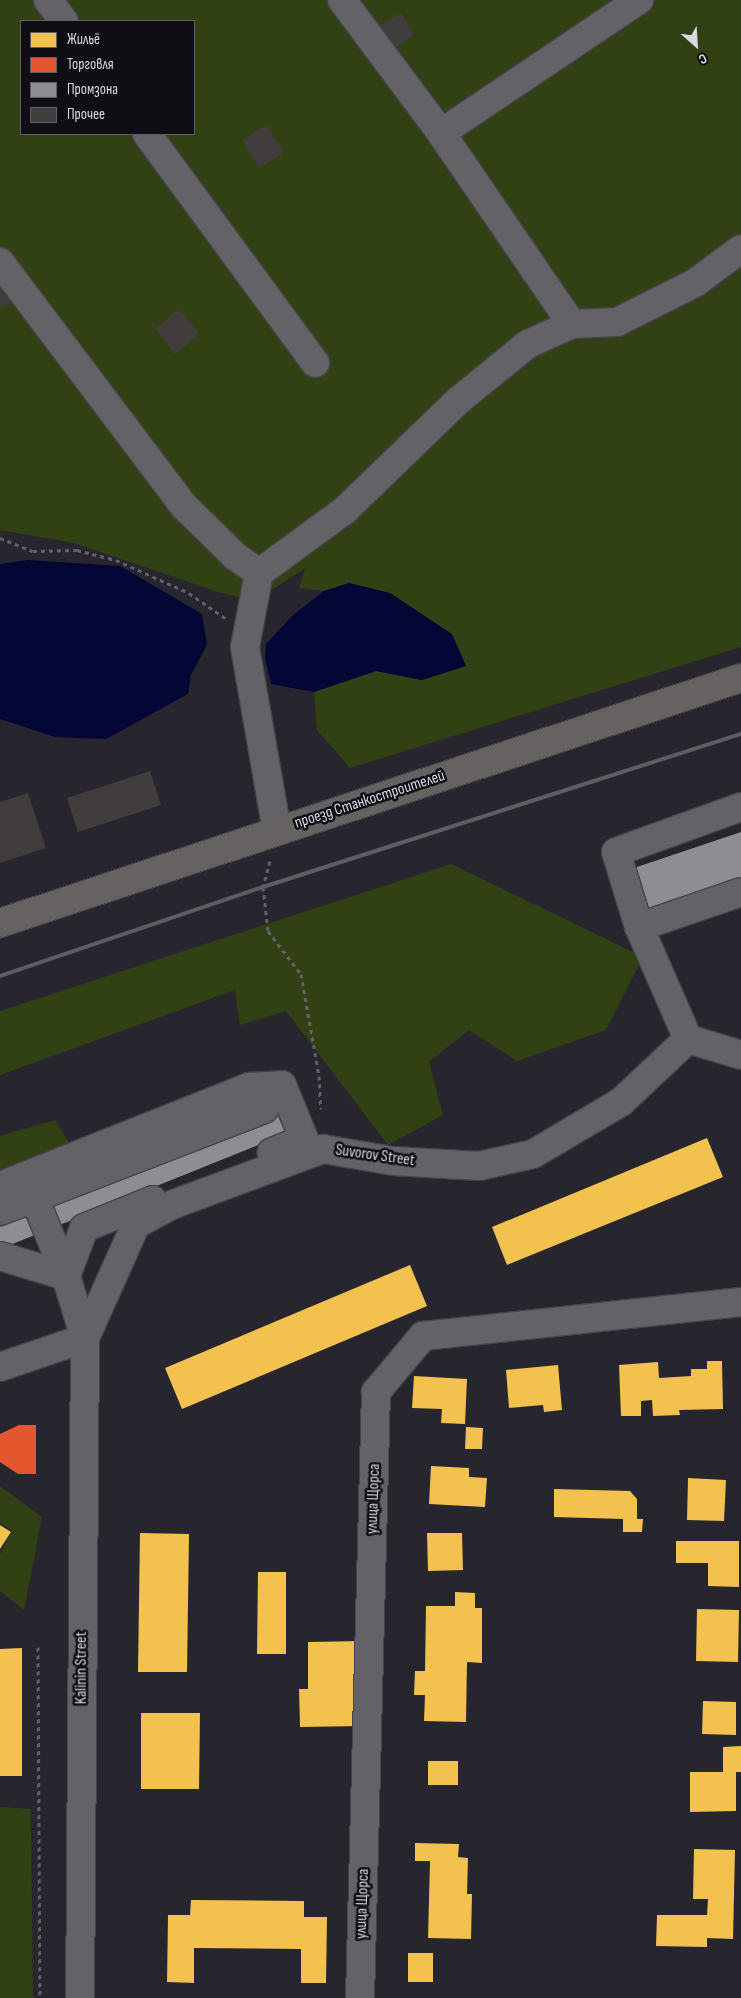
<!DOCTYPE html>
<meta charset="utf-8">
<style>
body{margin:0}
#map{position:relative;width:741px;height:1998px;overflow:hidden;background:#27262e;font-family:"Sofia Sans Condensed",sans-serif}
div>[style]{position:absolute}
.green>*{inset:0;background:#314113}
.water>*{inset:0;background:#040635}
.homes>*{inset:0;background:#f2c14e}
.shops>*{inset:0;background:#e4572e}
.industry>*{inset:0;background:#8d8d92}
.building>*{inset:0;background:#413d3c}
.path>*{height:3px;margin-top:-1.5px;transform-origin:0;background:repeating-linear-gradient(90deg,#626167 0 4px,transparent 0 8px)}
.roads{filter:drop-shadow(1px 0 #45444b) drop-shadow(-1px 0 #45444b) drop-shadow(0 1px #45444b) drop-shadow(0 -1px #45444b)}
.minor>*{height:28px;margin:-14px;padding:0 14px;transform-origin:14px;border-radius:14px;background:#626267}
.major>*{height:28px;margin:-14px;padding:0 14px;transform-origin:14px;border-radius:14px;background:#666261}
.rail>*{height:4px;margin:-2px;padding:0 2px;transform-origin:2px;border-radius:2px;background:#5d5d63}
span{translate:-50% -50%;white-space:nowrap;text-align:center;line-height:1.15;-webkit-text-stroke:5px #0e0e14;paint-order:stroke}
.street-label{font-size:16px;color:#d9d9e2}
.legend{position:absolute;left:20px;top:20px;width:175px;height:115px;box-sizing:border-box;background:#0e0e14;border:1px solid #5f5f66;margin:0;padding:6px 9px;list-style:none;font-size:15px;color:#d9d9e2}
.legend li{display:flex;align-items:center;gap:10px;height:25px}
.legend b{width:25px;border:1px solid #5f5f66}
.north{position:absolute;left:671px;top:20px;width:50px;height:50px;-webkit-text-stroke:4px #0e0e14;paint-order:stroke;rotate:154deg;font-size:14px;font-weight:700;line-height:20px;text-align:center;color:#d9d9e2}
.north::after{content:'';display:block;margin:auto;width:18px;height:22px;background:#d9d9e2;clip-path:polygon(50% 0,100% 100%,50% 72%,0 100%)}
</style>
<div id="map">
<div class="green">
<div style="clip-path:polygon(evenodd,0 0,741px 0,741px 647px,350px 768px,317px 730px,314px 692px,376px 671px,422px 680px,349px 583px,324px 591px,299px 588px,305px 568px,255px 601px,218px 592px,74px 543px,0 530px,0 0,21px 21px,194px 21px,194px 134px,21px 134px,21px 21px)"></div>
<div style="clip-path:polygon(451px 864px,643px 957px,606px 1030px,517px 1061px,469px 1030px,429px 1062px,443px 1115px,388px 1145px,286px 1011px,240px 1025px,235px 990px,0 1075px,0 1011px)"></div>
<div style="clip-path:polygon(55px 1120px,71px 1146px,0 1171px,0 1136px)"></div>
<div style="clip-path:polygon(0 1486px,42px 1517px,24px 1610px,0 1591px,0 1554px,12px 1531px,0 1523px)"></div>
<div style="clip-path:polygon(0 1807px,31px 1809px,33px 1998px,0 1998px)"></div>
</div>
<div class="water">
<div style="clip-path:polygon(28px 560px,120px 566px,202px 614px,207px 645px,191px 675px,188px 694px,106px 739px,55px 737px,0 719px,0 564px)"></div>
<div style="clip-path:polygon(349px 583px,390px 593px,452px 634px,466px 666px,422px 680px,376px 671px,314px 692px,271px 684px,265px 659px,266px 644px,292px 616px,324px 591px)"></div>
</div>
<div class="homes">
<div style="clip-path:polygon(707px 1138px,723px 1177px,507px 1265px,492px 1227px)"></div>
<div style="clip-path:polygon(410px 1265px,427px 1306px,182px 1409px,165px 1368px)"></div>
<div style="clip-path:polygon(707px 1361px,722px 1361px,723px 1409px,679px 1410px,680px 1415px,653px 1416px,652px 1400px,641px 1401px,641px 1416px,621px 1416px,619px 1365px,658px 1362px,659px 1378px,691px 1376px,691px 1369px,707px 1369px)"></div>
<div style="clip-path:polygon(558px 1365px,562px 1410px,544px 1412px,543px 1405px,509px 1408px,506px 1370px)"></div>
<div style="clip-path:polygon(414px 1376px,467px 1379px,465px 1424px,441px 1423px,442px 1409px,412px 1408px)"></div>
<div style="clip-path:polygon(466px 1427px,483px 1428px,482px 1449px,465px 1449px)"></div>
<div style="clip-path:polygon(431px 1466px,469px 1468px,469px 1477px,487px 1478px,485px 1507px,429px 1504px)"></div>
<div style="clip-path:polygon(688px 1478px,726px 1480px,724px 1521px,687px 1520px)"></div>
<div style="clip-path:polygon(554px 1489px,630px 1491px,637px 1499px,637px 1519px,643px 1519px,642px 1532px,623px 1532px,623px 1519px,554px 1517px)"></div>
<div style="clip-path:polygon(0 1525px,11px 1532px,0 1549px)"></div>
<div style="clip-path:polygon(140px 1533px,189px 1534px,187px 1672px,138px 1672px)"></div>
<div style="clip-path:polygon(427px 1533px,462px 1533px,463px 1570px,428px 1571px)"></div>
<div style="clip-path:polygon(676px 1541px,739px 1541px,739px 1587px,708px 1586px,708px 1563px,676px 1563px)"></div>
<div style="clip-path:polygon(258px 1572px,286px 1572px,286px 1654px,257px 1654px)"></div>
<div style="clip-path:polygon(455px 1592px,475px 1593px,475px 1608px,482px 1608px,482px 1663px,467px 1662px,466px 1722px,424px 1721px,425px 1695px,414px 1695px,415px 1671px,425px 1671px,426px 1606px,455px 1606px)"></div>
<div style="clip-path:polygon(697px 1609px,739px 1610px,738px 1662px,696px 1661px)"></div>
<div style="clip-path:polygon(362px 1641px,362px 1726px,300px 1727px,299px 1689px,308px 1689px,308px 1642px)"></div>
<div style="clip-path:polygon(22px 1648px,22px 1776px,0 1776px,0 1649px)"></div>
<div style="clip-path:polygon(703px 1701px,736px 1702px,736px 1735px,702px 1734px)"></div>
<div style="clip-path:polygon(141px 1713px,200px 1713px,199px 1789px,141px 1789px)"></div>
<div style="clip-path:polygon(741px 1746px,741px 1772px,736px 1772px,736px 1811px,690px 1812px,690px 1772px,723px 1772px,723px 1747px)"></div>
<div style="clip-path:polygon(428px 1761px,458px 1761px,458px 1785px,428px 1785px)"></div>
<div style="clip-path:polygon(415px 1843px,459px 1844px,458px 1857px,468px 1858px,467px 1894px,472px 1894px,471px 1939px,428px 1938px,430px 1861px,415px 1861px)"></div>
<div style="clip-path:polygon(694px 1849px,735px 1850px,733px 1939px,707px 1938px,707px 1947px,656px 1946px,657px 1915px,707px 1915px,708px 1899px,693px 1899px)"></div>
<div style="clip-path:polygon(191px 1900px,304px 1901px,304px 1917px,327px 1917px,326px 1983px,301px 1983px,301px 1949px,194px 1948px,194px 1983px,167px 1982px,168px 1915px,190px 1915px)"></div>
<div style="clip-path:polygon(408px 1953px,433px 1953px,433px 1982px,408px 1982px)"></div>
</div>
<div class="shops">
<div style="clip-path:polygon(19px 1425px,36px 1425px,36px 1474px,18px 1474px,0 1462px,0 1434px)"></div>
</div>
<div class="industry">
<div style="clip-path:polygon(741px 832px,741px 881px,645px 912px,631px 869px)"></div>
<div style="clip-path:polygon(268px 1093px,286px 1134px,0 1249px,0 1200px)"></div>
</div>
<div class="building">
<div style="clip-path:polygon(401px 13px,414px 36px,389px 50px,377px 27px)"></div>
<div style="clip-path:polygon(267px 125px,284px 153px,259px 168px,242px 140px)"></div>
<div style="clip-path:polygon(0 282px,14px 302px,0 309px)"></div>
<div style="clip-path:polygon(179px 309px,199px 334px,175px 354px,155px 329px)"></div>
<div style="clip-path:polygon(150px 771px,161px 805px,78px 832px,67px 798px)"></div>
<div style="clip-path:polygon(28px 793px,46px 848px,0 863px,0 802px)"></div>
</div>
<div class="path">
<div style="left:0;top:538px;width:35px;rotate:22deg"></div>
<div style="left:33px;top:551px;width:44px;rotate:-1.3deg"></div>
<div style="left:77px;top:550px;width:40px;rotate:14.4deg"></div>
<div style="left:116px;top:560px;width:80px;rotate:24.3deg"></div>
<div style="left:189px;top:593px;width:44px;rotate:34.8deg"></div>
<div style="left:270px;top:861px;width:27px;rotate:105deg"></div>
<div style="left:263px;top:887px;width:44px;rotate:83.5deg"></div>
<div style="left:268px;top:931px;width:54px;rotate:52.5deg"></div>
<div style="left:301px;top:974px;width:104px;rotate:80deg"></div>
<div style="left:319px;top:1076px;width:33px;rotate:87deg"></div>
<div style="left:38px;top:1647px;width:351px;rotate:89.7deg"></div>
</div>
<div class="roads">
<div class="minor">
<div style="left:48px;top:0;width:26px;rotate:53deg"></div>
<div style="left:342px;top:0;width:166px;rotate:53.3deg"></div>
<div style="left:441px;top:133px;width:232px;rotate:55.6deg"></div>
<div style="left:572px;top:324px;width:45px;rotate:-2.5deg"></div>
<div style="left:617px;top:322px;width:87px;rotate:-26.6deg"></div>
<div style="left:695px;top:283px;width:57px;rotate:-36.5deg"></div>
<div style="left:441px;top:133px;width:239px;rotate:-33.9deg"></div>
<div style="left:147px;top:134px;width:284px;rotate:53.7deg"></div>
<div style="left:0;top:262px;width:306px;rotate:53deg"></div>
<div style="left:184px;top:506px;width:71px;rotate:44.4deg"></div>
<div style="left:235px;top:556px;width:29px;rotate:35deg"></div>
<div style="left:277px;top:831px;width:187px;rotate:-99.9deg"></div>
<div style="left:245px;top:647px;width:75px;rotate:-79.3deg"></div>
<div style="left:259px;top:573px;width:107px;rotate:-36.2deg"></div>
<div style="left:345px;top:510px;width:158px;rotate:-44deg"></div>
<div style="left:459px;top:400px;width:89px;rotate:-39.1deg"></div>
<div style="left:528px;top:344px;width:48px;rotate:-24.4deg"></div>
<div style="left:639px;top:927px;width:78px;rotate:-107deg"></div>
<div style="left:616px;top:852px;width:133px;rotate:-19.8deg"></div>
<div style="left:688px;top:1039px;width:122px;rotate:-113.6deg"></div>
<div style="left:639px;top:927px;width:108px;rotate:-18.9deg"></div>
<div style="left:0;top:1186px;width:268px;rotate:-21.7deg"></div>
<div style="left:249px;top:1087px;width:33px;rotate:-3deg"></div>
<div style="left:282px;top:1085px;width:58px;rotate:67.8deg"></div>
<div style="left:304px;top:1139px;width:35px;rotate:158deg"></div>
<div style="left:34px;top:1197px;width:85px;rotate:67.9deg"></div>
<div style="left:66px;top:1276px;width:65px;rotate:73deg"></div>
<div style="left:85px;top:1338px;width:660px;rotate:90.43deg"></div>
<div style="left:0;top:1211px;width:283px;rotate:-21.1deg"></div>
<div style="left:0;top:1256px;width:69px;rotate:16.9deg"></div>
<div style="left:66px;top:1276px;width:51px;rotate:-69.4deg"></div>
<div style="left:84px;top:1228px;width:74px;rotate:-22.1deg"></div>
<div style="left:0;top:1367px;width:90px;rotate:-18.8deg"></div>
<div style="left:85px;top:1338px;width:125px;rotate:-65.9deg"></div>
<div style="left:136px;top:1224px;width:43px;rotate:-27.8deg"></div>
<div style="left:174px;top:1204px;width:159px;rotate:-20.3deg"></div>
<div style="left:323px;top:1149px;width:71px;rotate:9.7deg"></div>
<div style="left:393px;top:1161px;width:86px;rotate:3.3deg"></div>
<div style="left:479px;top:1166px;width:55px;rotate:-12.5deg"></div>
<div style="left:533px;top:1154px;width:102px;rotate:-30.6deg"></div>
<div style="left:621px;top:1102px;width:92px;rotate:-43.2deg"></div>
<div style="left:688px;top:1039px;width:55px;rotate:16.8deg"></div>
<div style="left:360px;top:1998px;width:606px;rotate:-88.49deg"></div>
<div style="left:376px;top:1392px;width:73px;rotate:-50deg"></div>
<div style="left:423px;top:1336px;width:320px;rotate:-6.1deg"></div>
</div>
<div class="major">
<div style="left:0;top:923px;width:780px;rotate:-18.3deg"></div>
</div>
</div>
<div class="rail">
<div style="left:0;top:976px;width:278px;rotate:-18.7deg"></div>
<div style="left:263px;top:887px;width:502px;rotate:-17.75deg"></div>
</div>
<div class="street-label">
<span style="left:370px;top:800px;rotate:-18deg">проезд Станкостроителей</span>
<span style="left:375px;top:1156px;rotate:8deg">Suvorov Street</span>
<span style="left:374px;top:1499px;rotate:-88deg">улица Щорса</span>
<span style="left:82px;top:1668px;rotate:-90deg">Kalinin Street</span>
<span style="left:363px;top:1904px;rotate:-88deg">улица Щорса</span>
</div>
<ul class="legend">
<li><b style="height:14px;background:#f2c14e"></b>Жильё</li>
<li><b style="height:14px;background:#e4572e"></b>Торговля</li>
<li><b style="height:14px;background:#8d8d92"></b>Промзона</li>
<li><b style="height:14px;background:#413d3c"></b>Прочее</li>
</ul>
<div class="north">С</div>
</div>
